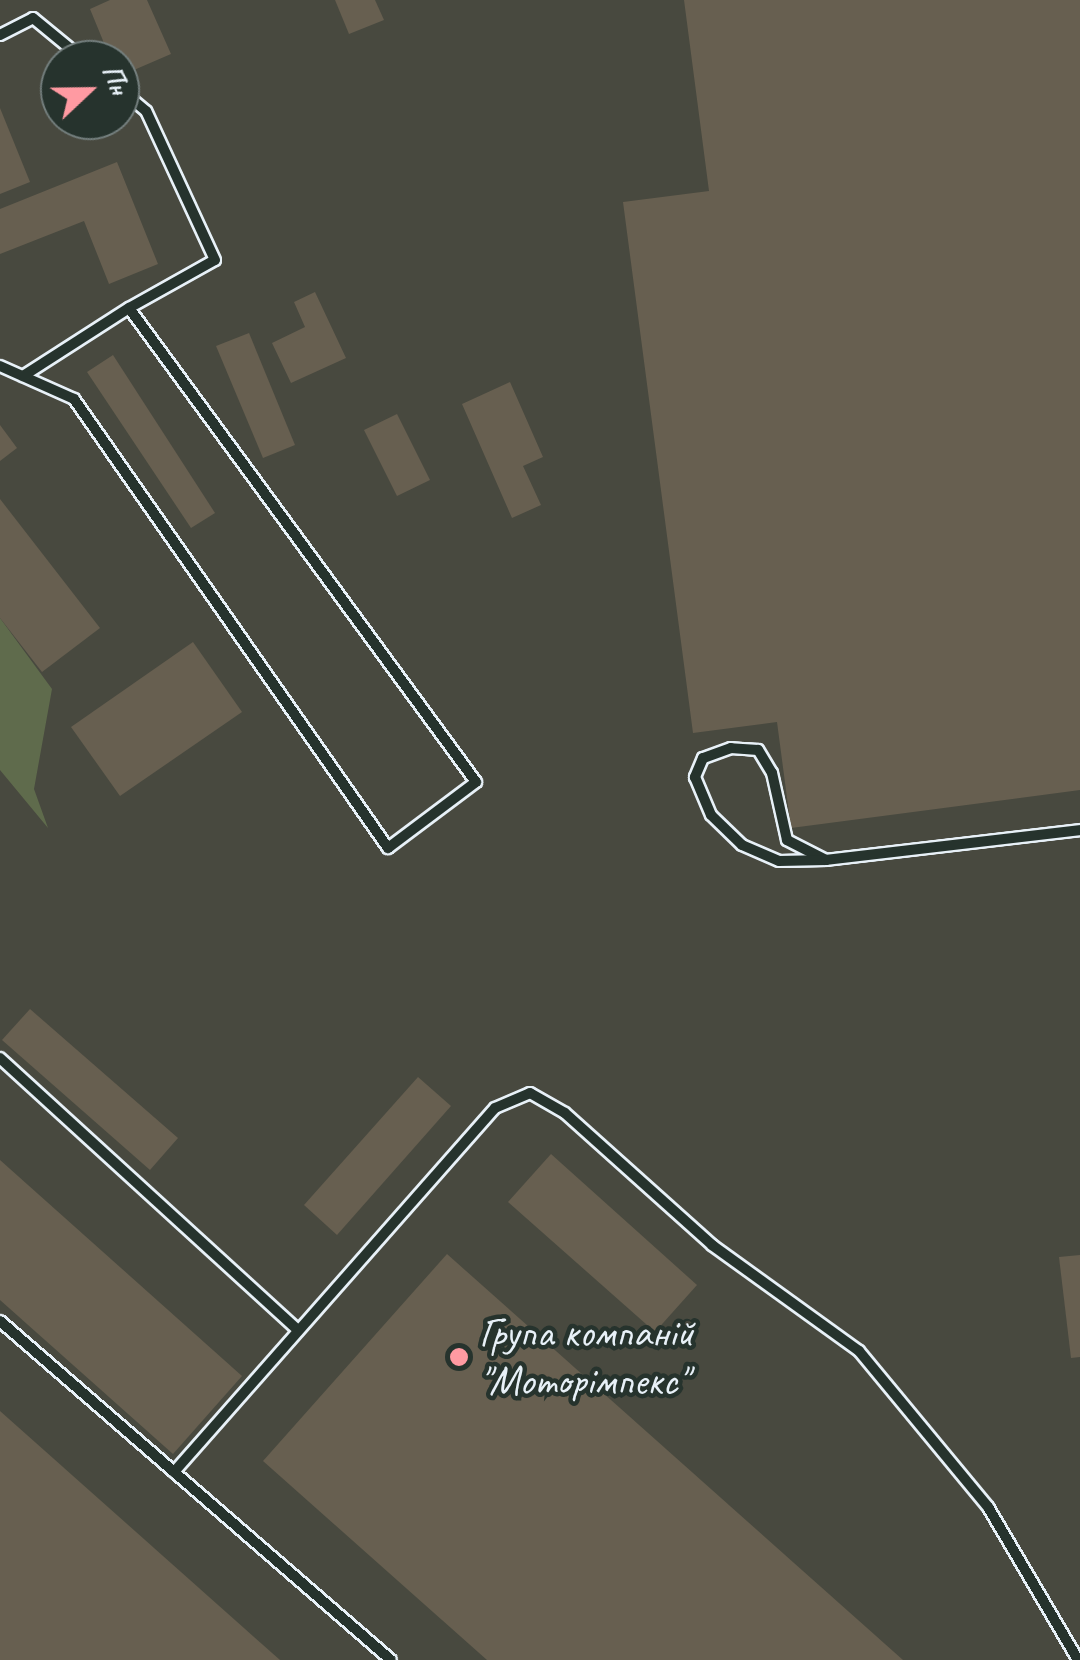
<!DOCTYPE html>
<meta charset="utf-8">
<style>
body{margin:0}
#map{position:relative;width:1080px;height:1660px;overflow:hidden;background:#3a4038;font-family:Caveat,sans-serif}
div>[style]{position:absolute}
.built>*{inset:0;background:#48493f}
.green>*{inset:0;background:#5f6b4c}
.building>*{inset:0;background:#675f50}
.roads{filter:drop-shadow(2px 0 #e8f1f8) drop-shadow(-2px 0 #e8f1f8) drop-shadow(0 2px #e8f1f8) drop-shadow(0 -2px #e8f1f8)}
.service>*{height:10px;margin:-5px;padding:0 5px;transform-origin:5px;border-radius:5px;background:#26332d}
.dots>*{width:28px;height:28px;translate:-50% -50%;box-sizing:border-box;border:5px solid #26332d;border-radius:50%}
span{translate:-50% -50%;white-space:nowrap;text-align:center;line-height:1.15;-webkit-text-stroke:9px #26332d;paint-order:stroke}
.poi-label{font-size:42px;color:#e8f1f8}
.left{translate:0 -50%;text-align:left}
.north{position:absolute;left:40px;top:40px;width:100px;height:100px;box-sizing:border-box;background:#26332d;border:2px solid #747f7e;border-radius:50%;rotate:68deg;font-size:28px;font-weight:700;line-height:40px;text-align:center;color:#e8f1f8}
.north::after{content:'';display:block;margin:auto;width:35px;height:45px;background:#ff9aa2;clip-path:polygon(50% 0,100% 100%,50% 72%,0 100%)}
</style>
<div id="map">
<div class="built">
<div style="clip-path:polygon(evenodd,0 0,1080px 0,1080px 1660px,0 1660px,0 0,60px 60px,120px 60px,120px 120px,60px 120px,60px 60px)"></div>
</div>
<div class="green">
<div style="clip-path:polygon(0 618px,52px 689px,34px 789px,48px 828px,0 770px)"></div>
</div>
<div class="building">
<div style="clip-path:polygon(110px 0,147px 0,171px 54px,120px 76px,120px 60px,111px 60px,90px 9px)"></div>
<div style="clip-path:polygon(335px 0,375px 0,384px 20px,349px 34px)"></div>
<div style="clip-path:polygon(684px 0,1080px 0,1080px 790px,791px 828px,777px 722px,693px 733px,623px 202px,709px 191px)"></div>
<div style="clip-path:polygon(0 108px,30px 182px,0 194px)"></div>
<div style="clip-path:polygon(117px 162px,158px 264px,109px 284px,84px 221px,0 254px,0 209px)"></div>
<div style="clip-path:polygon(315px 292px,346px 358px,291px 383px,272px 343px,305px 327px,294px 302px)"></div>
<div style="clip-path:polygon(249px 333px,295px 445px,263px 458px,216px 346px)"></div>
<div style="clip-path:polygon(113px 355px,215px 513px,191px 528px,87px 372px)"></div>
<div style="clip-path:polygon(510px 382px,543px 457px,523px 466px,541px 505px,512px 518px,462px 404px)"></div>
<div style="clip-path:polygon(397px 414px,430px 480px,397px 496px,364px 430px)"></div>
<div style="clip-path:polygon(0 425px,17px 448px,0 461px)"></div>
<div style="clip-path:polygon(0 499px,100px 628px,42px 672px,0 618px)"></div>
<div style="clip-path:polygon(193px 642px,242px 712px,120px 796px,71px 727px)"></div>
<div style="clip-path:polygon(30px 1009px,178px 1138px,150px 1170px,2px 1040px)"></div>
<div style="clip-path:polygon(418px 1077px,451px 1106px,337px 1235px,304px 1205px)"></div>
<div style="clip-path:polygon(551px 1154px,697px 1285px,655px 1332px,508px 1202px)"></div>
<div style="clip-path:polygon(0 1160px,242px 1376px,173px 1454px,0 1300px)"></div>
<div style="clip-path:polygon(447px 1254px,903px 1660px,487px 1660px,263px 1461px)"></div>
<div style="clip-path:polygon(1080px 1255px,1080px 1357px,1071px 1358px,1059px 1257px)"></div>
<div style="clip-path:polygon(0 1411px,280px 1660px,0 1660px)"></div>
</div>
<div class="roads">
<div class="service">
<div style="left:0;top:35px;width:37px;rotate:-27deg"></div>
<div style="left:33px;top:18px;width:66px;rotate:39.5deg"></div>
<div style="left:0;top:366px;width:81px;rotate:24deg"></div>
<div style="left:74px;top:399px;width:548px;rotate:55.03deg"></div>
<div style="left:388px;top:848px;width:110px;rotate:-36.9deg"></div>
<div style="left:476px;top:782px;width:587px;rotate:-126.21deg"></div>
<div style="left:129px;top:308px;width:98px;rotate:-29.2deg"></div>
<div style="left:215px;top:260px;width:164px;rotate:-114.8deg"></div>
<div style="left:146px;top:111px;width:34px;rotate:-140deg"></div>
<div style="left:23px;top:376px;width:126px;rotate:-32.7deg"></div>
<div style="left:826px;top:860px;width:44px;rotate:-152.9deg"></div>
<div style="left:787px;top:840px;width:69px;rotate:-102.6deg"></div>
<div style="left:772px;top:773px;width:27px;rotate:-121deg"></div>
<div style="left:758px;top:750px;width:27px;rotate:-176deg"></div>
<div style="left:731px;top:748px;width:30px;rotate:160deg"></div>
<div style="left:703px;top:758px;width:21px;rotate:113deg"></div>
<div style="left:695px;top:777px;width:41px;rotate:67.2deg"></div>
<div style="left:711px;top:815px;width:43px;rotate:44.1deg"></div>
<div style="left:742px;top:845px;width:40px;rotate:23.4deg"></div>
<div style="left:779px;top:861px;width:47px;rotate:-1.2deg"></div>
<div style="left:826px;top:860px;width:256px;rotate:-6.7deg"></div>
<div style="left:0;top:1058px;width:402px;rotate:42.4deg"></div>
<div style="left:0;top:1321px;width:517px;rotate:40.93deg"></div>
<div style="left:174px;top:1472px;width:485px;rotate:-48.6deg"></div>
<div style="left:495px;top:1108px;width:38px;rotate:-23deg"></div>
<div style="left:530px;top:1093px;width:40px;rotate:29.7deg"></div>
<div style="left:565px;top:1113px;width:198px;rotate:41.9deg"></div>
<div style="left:712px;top:1245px;width:181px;rotate:35.8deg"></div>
<div style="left:859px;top:1351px;width:202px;rotate:50.4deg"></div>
<div style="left:988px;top:1507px;width:178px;rotate:59.5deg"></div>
</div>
</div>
<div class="dots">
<div style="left:459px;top:1357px;background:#ff9aa2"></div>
</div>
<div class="poi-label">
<span class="left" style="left:479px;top:1357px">Група компаній<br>"Моторімпекс"</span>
</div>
<div class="north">Пн</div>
</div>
